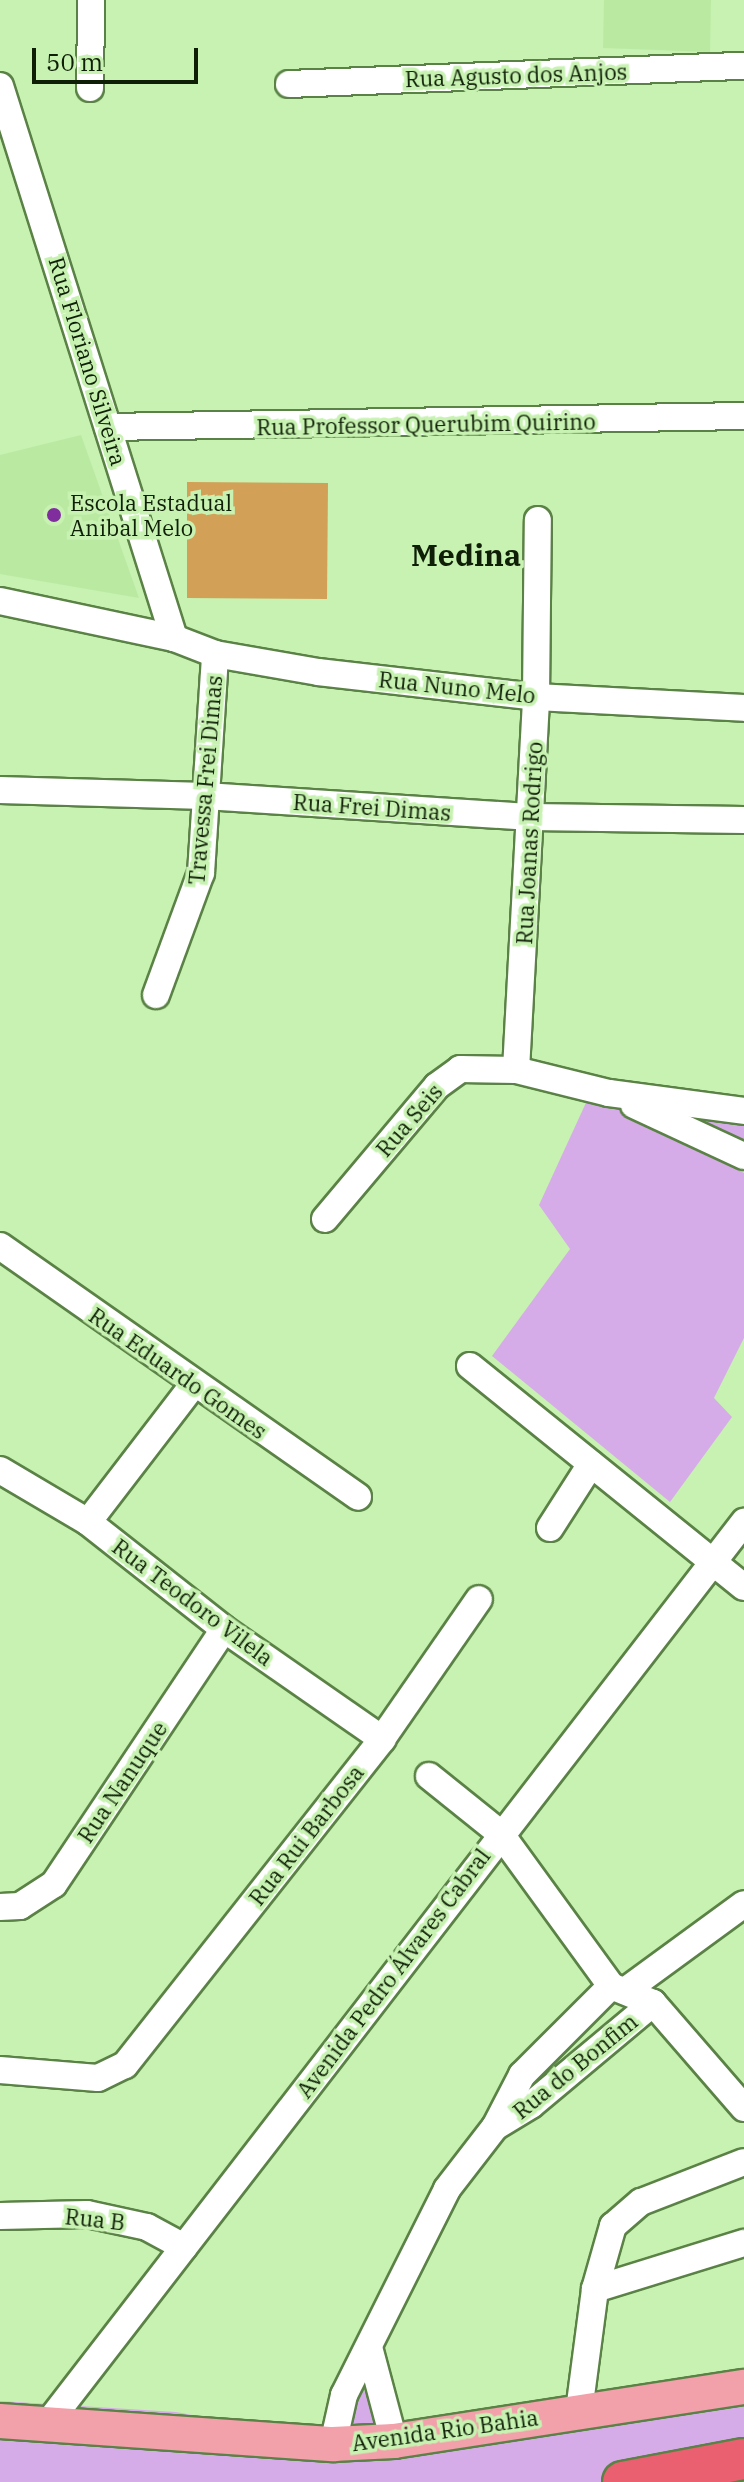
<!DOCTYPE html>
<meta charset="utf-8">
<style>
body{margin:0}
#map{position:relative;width:744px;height:2482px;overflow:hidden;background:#c7f2b1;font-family:"IBM Plex Serif",serif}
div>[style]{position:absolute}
.built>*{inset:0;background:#baeaa2}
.green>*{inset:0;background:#d6ace8}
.building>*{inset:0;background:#d2a057}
.roads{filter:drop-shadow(2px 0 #5b8246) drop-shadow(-2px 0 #5b8246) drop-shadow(0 2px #5b8246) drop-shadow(0 -2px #5b8246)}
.minor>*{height:26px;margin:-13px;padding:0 13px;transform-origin:13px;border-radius:13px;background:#fff}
.major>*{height:34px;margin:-17px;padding:0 17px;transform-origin:17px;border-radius:17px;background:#f2a0aa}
.highway>*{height:40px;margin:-20px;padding:0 20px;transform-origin:20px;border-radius:20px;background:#ea6071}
.dots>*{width:22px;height:22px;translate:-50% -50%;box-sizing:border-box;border:4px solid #c7f2b1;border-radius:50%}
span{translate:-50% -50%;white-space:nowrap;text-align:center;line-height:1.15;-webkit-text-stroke:7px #c7f2b1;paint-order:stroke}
.street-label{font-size:22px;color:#0f1f07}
.poi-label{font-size:22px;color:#0f1f07}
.left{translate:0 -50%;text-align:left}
.district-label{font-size:30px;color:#0f1f07;font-weight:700}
.scale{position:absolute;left:32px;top:48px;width:166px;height:36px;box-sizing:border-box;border:4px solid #0f1f07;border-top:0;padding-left:10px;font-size:24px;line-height:28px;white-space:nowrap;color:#0f1f07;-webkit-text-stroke:6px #c7f2b1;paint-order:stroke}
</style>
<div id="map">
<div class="built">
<div style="clip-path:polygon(604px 0,711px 0,710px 52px,603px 48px)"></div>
<div style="clip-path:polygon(81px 435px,139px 598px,0 574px,0 455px)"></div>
</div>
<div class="green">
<div style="clip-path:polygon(590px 1094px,744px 1173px,744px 1338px,714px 1398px,732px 1417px,670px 1502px,492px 1356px,570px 1249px,539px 1205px)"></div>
<div style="clip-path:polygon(676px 1114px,744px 1124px,744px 1147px)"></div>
<div style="clip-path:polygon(744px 2374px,744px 2482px,0 2482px,0 2401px,176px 2412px,246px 2425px,348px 2425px,359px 2380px,382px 2428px)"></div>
</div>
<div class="building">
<div style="clip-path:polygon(187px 482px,328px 483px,327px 599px,187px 598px)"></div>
</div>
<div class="roads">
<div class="minor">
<div style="left:289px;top:84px;width:455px;rotate:-2.3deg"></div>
<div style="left:0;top:86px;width:579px;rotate:72.5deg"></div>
<div style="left:90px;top:88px;width:88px;rotate:-89.3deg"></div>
<div style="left:108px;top:427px;width:636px;rotate:-0.99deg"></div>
<div style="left:0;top:601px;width:178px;rotate:12deg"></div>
<div style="left:174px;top:638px;width:44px;rotate:21.3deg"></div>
<div style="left:215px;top:654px;width:105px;rotate:9.9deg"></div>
<div style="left:318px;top:672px;width:219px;rotate:6.5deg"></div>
<div style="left:536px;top:697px;width:208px;rotate:3deg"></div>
<div style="left:0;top:790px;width:205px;rotate:1.7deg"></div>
<div style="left:205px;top:796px;width:327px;rotate:3.7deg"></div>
<div style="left:531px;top:817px;width:213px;rotate:0.8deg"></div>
<div style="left:156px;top:995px;width:130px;rotate:-69.8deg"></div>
<div style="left:201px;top:873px;width:219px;rotate:-86.3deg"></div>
<div style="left:516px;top:1070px;width:374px;rotate:-86.9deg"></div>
<div style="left:536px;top:697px;width:177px;rotate:-89.4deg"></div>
<div style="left:634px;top:1105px;width:121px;rotate:24.9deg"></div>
<div style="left:325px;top:1219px;width:174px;rotate:-49.9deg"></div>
<div style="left:437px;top:1086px;width:29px;rotate:-36deg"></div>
<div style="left:460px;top:1069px;width:56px;rotate:1deg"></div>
<div style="left:516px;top:1070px;width:96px;rotate:13.9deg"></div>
<div style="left:609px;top:1093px;width:136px;rotate:7.6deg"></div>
<div style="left:0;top:1246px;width:437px;rotate:35deg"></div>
<div style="left:470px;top:1366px;width:352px;rotate:38.9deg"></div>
<div style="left:0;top:1470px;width:102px;rotate:30.6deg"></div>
<div style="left:88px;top:1522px;width:173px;rotate:38.2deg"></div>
<div style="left:224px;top:1629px;width:193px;rotate:34.8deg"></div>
<div style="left:88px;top:1522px;width:173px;rotate:-52.5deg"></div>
<div style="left:550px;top:1528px;width:76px;rotate:-57.4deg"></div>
<div style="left:429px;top:1776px;width:91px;rotate:38.8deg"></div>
<div style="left:500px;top:1833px;width:189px;rotate:54deg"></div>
<div style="left:611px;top:1986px;width:45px;rotate:22deg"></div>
<div style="left:653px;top:2003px;width:139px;rotate:49.1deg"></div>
<div style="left:0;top:1907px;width:20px;rotate:-3deg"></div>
<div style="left:20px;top:1906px;width:40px;rotate:-32.9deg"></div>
<div style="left:54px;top:1884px;width:306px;rotate:-56.3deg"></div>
<div style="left:625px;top:1991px;width:147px;rotate:-36.2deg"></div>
<div style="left:0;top:2070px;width:98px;rotate:4.7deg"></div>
<div style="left:98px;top:2078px;width:30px;rotate:-26deg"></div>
<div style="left:125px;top:2065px;width:415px;rotate:-51.7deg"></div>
<div style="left:382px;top:1739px;width:170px;rotate:-55.3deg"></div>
<div style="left:495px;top:2127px;width:42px;rotate:-31.4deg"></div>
<div style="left:531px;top:2105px;width:159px;rotate:-39.9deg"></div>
<div style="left:0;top:2216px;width:87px;rotate:-1.3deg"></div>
<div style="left:87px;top:2214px;width:61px;rotate:12.2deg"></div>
<div style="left:147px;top:2227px;width:42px;rotate:28.4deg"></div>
<div style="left:595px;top:2289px;width:156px;rotate:-17.2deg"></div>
<div style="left:370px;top:2351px;width:93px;rotate:75.1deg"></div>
<div style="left:579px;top:2411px;width:123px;rotate:-82.5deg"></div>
<div style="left:595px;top:2289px;width:66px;rotate:-74.1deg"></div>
<div style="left:613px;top:2226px;width:37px;rotate:-41deg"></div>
<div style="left:641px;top:2202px;width:110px;rotate:-21.2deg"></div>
<div style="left:45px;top:2427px;width:1144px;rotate:-52.32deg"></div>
<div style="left:333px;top:2444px;width:50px;rotate:-77.3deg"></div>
<div style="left:344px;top:2395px;width:230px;rotate:-63.4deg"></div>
<div style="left:447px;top:2189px;width:78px;rotate:-52.3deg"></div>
<div style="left:495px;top:2127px;width:59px;rotate:-62.6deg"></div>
<div style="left:522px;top:2075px;width:126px;rotate:-45deg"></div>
</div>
<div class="major">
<div style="left:0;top:2421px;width:334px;rotate:4deg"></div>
<div style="left:333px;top:2444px;width:61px;rotate:-2.8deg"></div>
<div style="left:394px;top:2441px;width:354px;rotate:-8.8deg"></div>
</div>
<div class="highway">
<div style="left:623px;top:2482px;width:123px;rotate:-10.8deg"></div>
</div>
</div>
<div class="dots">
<div style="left:54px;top:515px;background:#802e9e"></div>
</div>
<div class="street-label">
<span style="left:516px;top:75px;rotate:-2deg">Rua Agusto dos Anjos</span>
<span style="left:88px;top:361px;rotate:73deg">Rua Floriano Silveira</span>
<span style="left:426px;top:424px;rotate:-1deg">Rua Professor Querubim Quirino</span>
<span style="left:457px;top:687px;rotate:6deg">Rua Nuno Melo</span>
<span style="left:205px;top:780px;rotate:-85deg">Travessa Frei Dimas</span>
<span style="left:372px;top:807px;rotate:4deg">Rua Frei Dimas</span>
<span style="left:529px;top:843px;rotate:-87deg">Rua Joanas Rodrigo</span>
<span style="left:409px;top:1120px;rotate:-49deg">Rua Seis</span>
<span style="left:178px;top:1373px;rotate:35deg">Rua Eduardo Gomes</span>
<span style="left:193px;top:1602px;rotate:37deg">Rua Teodoro Vilela</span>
<span style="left:122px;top:1782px;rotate:-56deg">Rua Nanuque</span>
<span style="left:306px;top:1835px;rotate:-52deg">Rua Rui Barbosa</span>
<span style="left:393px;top:1973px;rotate:-53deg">Avenida Pedro Álvares Cabral</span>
<span style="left:575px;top:2066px;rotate:-39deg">Rua do Bonfim</span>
<span style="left:95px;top:2219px;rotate:6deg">Rua B</span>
<span style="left:445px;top:2430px;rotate:-8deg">Avenida Rio Bahia</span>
</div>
<div class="poi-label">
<span class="left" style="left:70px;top:515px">Escola Estadual<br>Anibal Melo</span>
</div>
<div class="district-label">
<span style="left:466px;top:555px">Medina</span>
</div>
<div class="scale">50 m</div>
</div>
